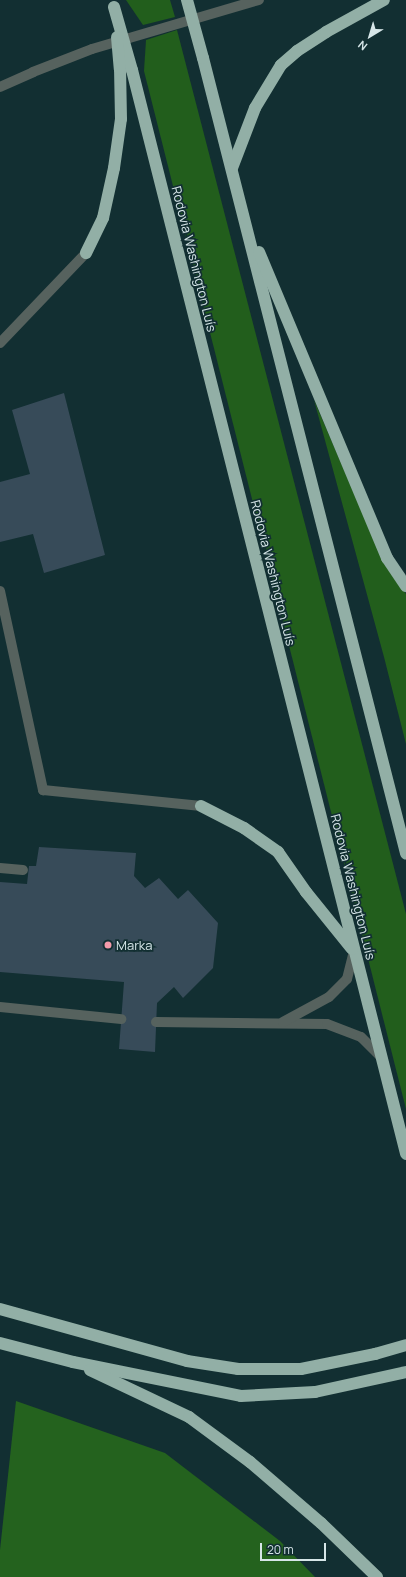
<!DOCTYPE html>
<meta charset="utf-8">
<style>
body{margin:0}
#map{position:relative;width:406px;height:1577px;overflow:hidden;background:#122f32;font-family:Manrope,sans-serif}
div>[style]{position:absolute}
.green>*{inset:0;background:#225e1c}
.forest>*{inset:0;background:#24621e}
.building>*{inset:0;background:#374b59}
.lane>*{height:10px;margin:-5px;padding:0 5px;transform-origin:5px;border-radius:5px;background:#56625e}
.street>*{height:10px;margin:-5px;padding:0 5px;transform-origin:5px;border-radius:5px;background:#56625e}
.highway>*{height:12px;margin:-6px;padding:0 6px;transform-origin:6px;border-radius:6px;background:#92afa6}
.highway-bridge>*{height:12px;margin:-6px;padding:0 6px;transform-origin:6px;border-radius:6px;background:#92afa6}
.dots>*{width:11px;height:11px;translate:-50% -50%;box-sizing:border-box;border:2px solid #122f32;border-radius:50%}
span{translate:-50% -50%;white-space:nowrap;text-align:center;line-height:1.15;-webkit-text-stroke:3.5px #122f32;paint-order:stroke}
.street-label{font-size:13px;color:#d6e6e8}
.poi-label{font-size:13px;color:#d6e6e8}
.left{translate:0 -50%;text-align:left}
.north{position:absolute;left:350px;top:16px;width:40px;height:40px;-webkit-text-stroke:3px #122f32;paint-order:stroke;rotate:218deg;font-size:11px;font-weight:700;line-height:16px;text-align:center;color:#d6e6e8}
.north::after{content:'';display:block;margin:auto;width:14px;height:18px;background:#d6e6e8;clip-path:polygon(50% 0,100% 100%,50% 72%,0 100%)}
.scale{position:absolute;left:260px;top:1543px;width:66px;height:18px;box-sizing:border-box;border:2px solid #d6e6e8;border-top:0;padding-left:5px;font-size:12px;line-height:14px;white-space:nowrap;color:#d6e6e8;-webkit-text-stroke:3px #122f32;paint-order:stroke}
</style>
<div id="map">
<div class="green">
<div style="clip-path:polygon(126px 0,170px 0,175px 17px,143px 25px)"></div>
<div style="clip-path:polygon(177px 30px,406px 914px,406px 1109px,144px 71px,146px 40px)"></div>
<div style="clip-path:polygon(314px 400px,381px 556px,406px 594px,406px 744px,384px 657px)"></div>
</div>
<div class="forest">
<div style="clip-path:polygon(16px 1401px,165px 1453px,280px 1541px,315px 1577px,0 1577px,0 1550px)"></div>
</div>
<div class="building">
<div style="clip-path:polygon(64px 393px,105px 555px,44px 573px,33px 534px,0 542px,0 482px,30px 474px,12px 410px)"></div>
<div style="clip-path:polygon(39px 847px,136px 853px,134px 876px,145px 888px,159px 878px,178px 899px,188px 890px,218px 923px,213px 968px,183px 998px,174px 987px,157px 1003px,155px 1052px,119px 1049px,124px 982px,0 972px,0 882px,27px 884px,29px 866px,36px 866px)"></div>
</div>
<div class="lane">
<div style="left:0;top:343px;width:124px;rotate:-46.3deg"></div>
<div style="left:0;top:591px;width:204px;rotate:77.8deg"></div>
<div style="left:43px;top:790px;width:159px;rotate:5.8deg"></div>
<div style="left:0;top:868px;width:23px;rotate:5deg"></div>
<div style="left:0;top:1007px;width:122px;rotate:5.7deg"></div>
<div style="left:156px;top:1022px;width:171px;rotate:0.7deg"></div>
<div style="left:327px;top:1024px;width:36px;rotate:21deg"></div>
<div style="left:361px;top:1037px;width:28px;rotate:45deg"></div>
<div style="left:283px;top:1022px;width:52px;rotate:-28.5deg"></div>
<div style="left:329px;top:997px;width:25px;rotate:-45deg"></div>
<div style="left:347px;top:979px;width:29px;rotate:-76deg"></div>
</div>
<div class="street">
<div style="left:0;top:87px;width:36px;rotate:-24deg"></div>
<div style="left:33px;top:72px;width:63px;rotate:-21.3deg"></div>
<div style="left:92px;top:49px;width:174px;rotate:-16.4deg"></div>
</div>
<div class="highway">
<div style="left:203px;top:58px;width:821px;rotate:75.68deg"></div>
<div style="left:132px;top:70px;width:1118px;rotate:75.81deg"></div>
<div style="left:232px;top:168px;width:64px;rotate:-69deg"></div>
<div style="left:255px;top:108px;width:50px;rotate:-58.8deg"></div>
<div style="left:281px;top:65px;width:21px;rotate:-41deg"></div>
<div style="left:297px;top:51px;width:35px;rotate:-33deg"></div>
<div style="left:326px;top:32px;width:66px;rotate:-28.9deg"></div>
<div style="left:259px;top:252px;width:332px;rotate:67.3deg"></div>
<div style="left:387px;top:558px;width:34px;rotate:56deg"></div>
<div style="left:86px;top:253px;width:39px;rotate:-64deg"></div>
<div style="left:103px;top:218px;width:51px;rotate:-77.6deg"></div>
<div style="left:114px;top:168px;width:49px;rotate:-81.9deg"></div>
<div style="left:121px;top:119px;width:50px;rotate:-91.1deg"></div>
<div style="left:201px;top:806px;width:48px;rotate:27.1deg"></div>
<div style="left:244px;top:828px;width:42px;rotate:35.2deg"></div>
<div style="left:278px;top:852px;width:49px;rotate:55deg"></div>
<div style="left:306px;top:892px;width:73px;rotate:51.1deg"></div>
<div style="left:0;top:1309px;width:194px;rotate:15.5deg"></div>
<div style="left:187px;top:1361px;width:52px;rotate:8.9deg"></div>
<div style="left:238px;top:1369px;width:63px"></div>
<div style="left:301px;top:1369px;width:76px;rotate:-11.5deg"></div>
<div style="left:375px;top:1354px;width:32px;rotate:-16deg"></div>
<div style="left:0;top:1343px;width:75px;rotate:14.6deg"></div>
<div style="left:73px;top:1362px;width:171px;rotate:11.4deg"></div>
<div style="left:241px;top:1396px;width:74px;rotate:-3.1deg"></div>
<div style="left:315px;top:1392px;width:93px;rotate:-12.4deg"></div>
<div style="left:90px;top:1370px;width:110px;rotate:25.4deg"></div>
<div style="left:189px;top:1417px;width:76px;rotate:36.4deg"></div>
<div style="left:250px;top:1462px;width:94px;rotate:40.7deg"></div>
<div style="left:321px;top:1523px;width:78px;rotate:44deg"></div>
</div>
<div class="highway-bridge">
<div style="left:187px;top:0;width:60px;rotate:74.6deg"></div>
<div style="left:114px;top:7px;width:66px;rotate:74.1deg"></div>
<div style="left:117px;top:37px;width:32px;rotate:85deg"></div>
</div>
<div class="dots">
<div style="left:108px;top:945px;background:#f39aaa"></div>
</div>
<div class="street-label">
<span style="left:194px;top:259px;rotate:76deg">Rodovia Washington Luís</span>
<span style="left:273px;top:573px;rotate:76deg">Rodovia Washington Luís</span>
<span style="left:353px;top:887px;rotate:76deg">Rodovia Washington Luís</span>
</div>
<div class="poi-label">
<span class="left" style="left:116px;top:945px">Marka</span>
</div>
<div class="north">N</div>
<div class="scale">20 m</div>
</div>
